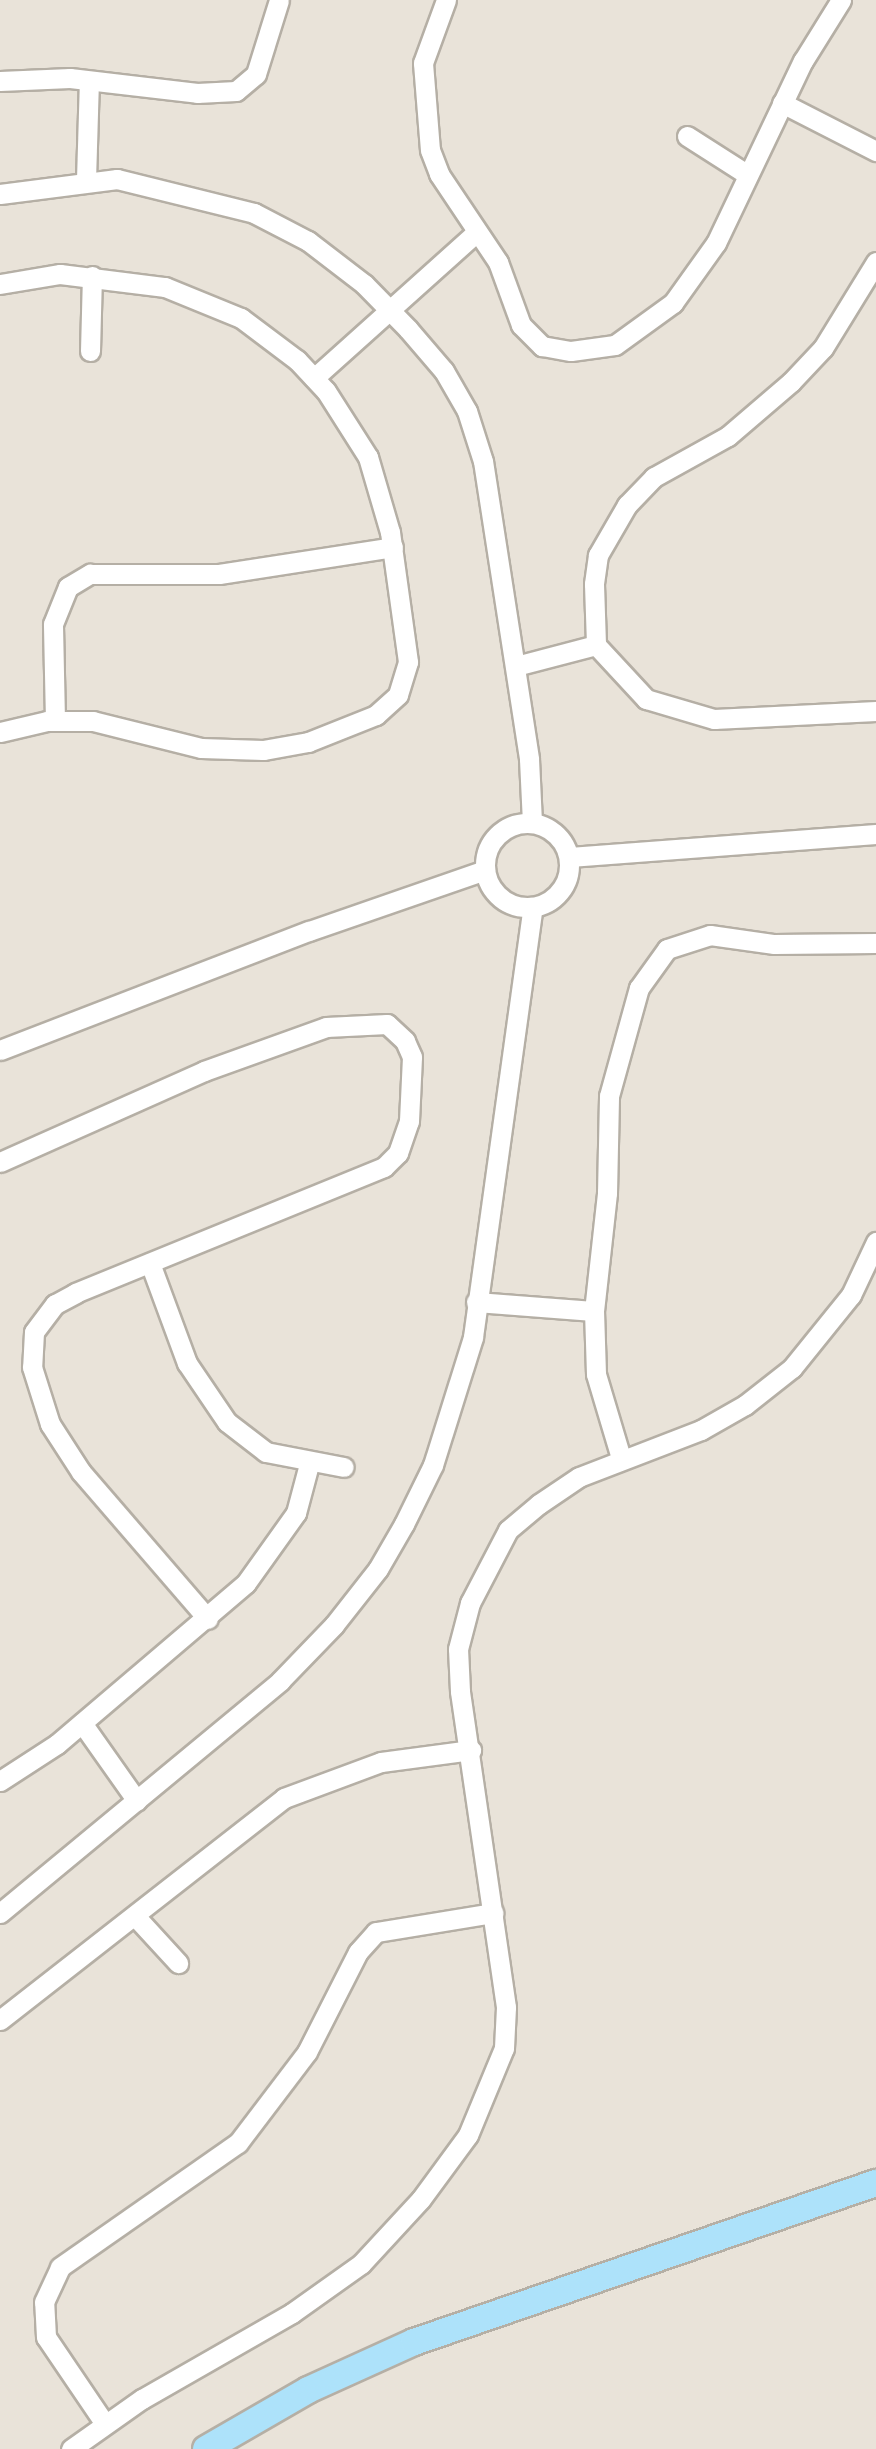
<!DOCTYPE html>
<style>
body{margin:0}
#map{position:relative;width:876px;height:2449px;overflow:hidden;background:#e9e3d9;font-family:"Varela Round",sans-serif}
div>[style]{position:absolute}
.roads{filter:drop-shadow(2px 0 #b5afa5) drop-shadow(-2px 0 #b5afa5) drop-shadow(0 2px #b5afa5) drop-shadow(0 -2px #b5afa5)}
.minor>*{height:19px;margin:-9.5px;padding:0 9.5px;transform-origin:9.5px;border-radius:9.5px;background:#fff}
.minor>.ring{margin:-9.5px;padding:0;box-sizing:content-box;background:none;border:19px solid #fff;border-radius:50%}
.major>*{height:26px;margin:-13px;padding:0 13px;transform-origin:13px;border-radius:13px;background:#ade2fa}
span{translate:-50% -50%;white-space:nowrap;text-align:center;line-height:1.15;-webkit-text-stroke:7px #f7f0e6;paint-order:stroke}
</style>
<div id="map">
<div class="roads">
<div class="minor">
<div style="left:446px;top:0;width:67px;rotate:110.1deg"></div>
<div style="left:423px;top:63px;width:87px;rotate:85.4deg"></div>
<div style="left:430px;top:150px;width:26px;rotate:69deg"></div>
<div style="left:439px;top:174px;width:106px;rotate:56.2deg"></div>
<div style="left:498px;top:262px;width:67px;rotate:69.9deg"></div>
<div style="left:521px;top:325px;width:30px;rotate:45deg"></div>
<div style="left:542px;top:346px;width:29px;rotate:10deg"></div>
<div style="left:571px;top:351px;width:44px;rotate:-7.8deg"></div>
<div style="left:615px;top:345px;width:72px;rotate:-35.9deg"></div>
<div style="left:673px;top:303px;width:74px;rotate:-54.4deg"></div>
<div style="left:716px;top:243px;width:202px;rotate:-64.5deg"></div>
<div style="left:803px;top:61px;width:72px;rotate:-58.1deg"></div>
<div style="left:0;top:81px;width:70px;rotate:-2.5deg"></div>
<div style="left:70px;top:78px;width:128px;rotate:6.7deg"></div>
<div style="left:197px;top:93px;width:39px;rotate:-3deg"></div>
<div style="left:236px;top:91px;width:26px;rotate:-40deg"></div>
<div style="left:256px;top:74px;width:77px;rotate:-72.7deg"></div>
<div style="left:782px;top:103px;width:106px;rotate:27.1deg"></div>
<div style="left:687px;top:136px;width:72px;rotate:32.6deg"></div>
<div style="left:86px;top:180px;width:99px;rotate:-88.3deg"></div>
<div style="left:0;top:194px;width:118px;rotate:-7.3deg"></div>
<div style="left:117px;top:179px;width:141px;rotate:13.9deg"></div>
<div style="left:254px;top:213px;width:61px;rotate:27.4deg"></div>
<div style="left:308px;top:241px;width:71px;rotate:37.5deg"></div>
<div style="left:364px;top:284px;width:63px;rotate:45.6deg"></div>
<div style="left:408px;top:329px;width:55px;rotate:49.4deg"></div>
<div style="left:444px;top:371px;width:46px;rotate:60.1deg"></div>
<div style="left:467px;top:411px;width:52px;rotate:72.3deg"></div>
<div style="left:483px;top:461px;width:302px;rotate:81.2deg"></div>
<div style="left:529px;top:759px;width:63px;rotate:87.3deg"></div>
<div style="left:876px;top:262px;width:101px;rotate:121.6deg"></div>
<div style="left:823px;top:348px;width:47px;rotate:133.3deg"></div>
<div style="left:791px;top:382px;width:83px;rotate:139.4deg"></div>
<div style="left:728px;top:436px;width:85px;rotate:151deg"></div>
<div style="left:654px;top:477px;width:39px;rotate:134deg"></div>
<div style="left:627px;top:505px;width:58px;rotate:120.1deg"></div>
<div style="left:598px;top:555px;width:29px;rotate:98deg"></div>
<div style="left:594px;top:584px;width:61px;rotate:88.1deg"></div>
<div style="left:596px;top:645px;width:74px;rotate:47.2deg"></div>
<div style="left:646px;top:699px;width:71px;rotate:16.4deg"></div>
<div style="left:714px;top:719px;width:162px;rotate:-2.8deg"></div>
<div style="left:0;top:284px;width:61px;rotate:-9.5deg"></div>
<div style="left:60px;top:274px;width:106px;rotate:7.1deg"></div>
<div style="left:165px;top:287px;width:82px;rotate:22.2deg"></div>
<div style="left:241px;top:318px;width:70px;rotate:36.9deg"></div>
<div style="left:297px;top:360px;width:42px;rotate:46.9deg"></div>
<div style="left:326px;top:391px;width:78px;rotate:57.5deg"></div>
<div style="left:368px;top:457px;width:78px;rotate:73.7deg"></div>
<div style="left:390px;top:532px;width:131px;rotate:82.1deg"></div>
<div style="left:408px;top:662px;width:34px;rotate:107deg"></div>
<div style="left:398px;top:695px;width:30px;rotate:138deg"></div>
<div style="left:376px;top:715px;width:73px;rotate:158.3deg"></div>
<div style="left:308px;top:742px;width:46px;rotate:169.9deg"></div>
<div style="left:263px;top:750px;width:62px;rotate:-178.2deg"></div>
<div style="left:201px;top:748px;width:111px;rotate:-166deg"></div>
<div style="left:93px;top:721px;width:46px;rotate:180deg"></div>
<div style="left:47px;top:721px;width:48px;rotate:166.8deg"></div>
<div style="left:90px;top:351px;width:75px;rotate:-88.5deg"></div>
<div style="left:314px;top:378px;width:219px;rotate:-41.9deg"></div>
<div style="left:516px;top:666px;width:83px;rotate:-14.7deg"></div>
<div style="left:55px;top:721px;width:97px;rotate:-91.2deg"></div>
<div style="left:53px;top:624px;width:40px;rotate:-68deg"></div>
<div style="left:68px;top:587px;width:26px;rotate:-31deg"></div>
<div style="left:90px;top:574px;width:129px"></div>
<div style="left:219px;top:574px;width:176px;rotate:-8.8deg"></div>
<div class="ring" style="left:485px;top:823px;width:65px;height:65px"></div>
<div style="left:569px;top:857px;width:308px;rotate:-4.3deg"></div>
<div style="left:0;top:1050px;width:331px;rotate:-21.1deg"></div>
<div style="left:309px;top:931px;width:186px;rotate:-19.1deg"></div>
<div style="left:0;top:1162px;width:223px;rotate:-24deg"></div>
<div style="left:204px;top:1071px;width:130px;rotate:-19.8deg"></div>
<div style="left:326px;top:1027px;width:61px;rotate:-2.8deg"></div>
<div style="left:387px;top:1024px;width:25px;rotate:43deg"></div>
<div style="left:405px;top:1041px;width:17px;rotate:66deg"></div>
<div style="left:412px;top:1057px;width:64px;rotate:92.7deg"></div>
<div style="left:409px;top:1121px;width:34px;rotate:109deg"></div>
<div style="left:398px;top:1153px;width:20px;rotate:135deg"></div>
<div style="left:384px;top:1167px;width:333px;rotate:157.8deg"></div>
<div style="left:76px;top:1293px;width:24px;rotate:152deg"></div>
<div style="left:55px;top:1304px;width:35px;rotate:127deg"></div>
<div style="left:34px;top:1332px;width:35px;rotate:93deg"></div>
<div style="left:32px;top:1367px;width:60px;rotate:72.5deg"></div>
<div style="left:50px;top:1424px;width:57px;rotate:57.1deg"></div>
<div style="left:81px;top:1472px;width:194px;rotate:49.2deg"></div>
<div style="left:150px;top:1263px;width:107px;rotate:69.7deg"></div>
<div style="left:187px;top:1363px;width:71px;rotate:55.9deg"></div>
<div style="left:227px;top:1422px;width:49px;rotate:37.6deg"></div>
<div style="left:266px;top:1452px;width:79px;rotate:10.9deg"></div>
<div style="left:476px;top:1302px;width:118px;rotate:4.4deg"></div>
<div style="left:621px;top:1458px;width:88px;rotate:-106.6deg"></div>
<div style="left:596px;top:1374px;width:63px;rotate:-91.8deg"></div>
<div style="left:594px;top:1311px;width:119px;rotate:-83.7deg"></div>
<div style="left:607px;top:1193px;width:97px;rotate:-88.8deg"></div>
<div style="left:609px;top:1096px;width:112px;rotate:-74.5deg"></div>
<div style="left:639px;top:988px;width:48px;rotate:-54.3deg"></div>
<div style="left:667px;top:949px;width:45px;rotate:-18deg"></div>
<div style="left:710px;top:935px;width:65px;rotate:8deg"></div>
<div style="left:774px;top:944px;width:102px;rotate:-0.6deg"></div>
<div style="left:82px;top:1723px;width:95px;rotate:54.8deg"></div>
<div style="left:0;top:1781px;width:68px;rotate:-33deg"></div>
<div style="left:57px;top:1744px;width:248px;rotate:-40.4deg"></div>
<div style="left:246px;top:1583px;width:86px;rotate:-54.5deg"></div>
<div style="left:296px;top:1513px;width:51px;rotate:-75.1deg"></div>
<div style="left:0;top:1913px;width:364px;rotate:-39.6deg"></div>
<div style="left:280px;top:1681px;width:78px;rotate:-46deg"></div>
<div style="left:334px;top:1625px;width:71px;rotate:-51.8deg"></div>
<div style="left:378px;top:1569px;width:52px;rotate:-60deg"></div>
<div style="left:404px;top:1524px;width:66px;rotate:-63.8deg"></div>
<div style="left:433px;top:1465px;width:134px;rotate:-72.6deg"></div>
<div style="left:473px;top:1337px;width:434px;rotate:-82.1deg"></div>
<div style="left:135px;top:1916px;width:64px;rotate:47.5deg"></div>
<div style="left:0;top:2020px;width:360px;rotate:-38deg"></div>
<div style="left:284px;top:1798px;width:103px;rotate:-20.4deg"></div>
<div style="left:381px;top:1762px;width:91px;rotate:-7.6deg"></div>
<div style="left:105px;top:2424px;width:105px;rotate:-124.1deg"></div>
<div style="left:46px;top:2337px;width:35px;rotate:-93deg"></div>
<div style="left:44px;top:2302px;width:38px;rotate:-65deg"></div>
<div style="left:60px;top:2267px;width:217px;rotate:-34.9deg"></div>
<div style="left:238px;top:2143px;width:114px;rotate:-52.8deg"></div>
<div style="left:307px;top:2052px;width:112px;rotate:-63deg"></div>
<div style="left:358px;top:1952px;width:27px;rotate:-48deg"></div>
<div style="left:376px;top:1932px;width:119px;rotate:-9.2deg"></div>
<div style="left:71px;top:2449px;width:87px;rotate:-35.2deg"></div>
<div style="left:142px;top:2399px;width:173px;rotate:-29.8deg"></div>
<div style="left:292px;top:2313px;width:85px;rotate:-35.4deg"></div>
<div style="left:361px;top:2264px;width:88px;rotate:-47.3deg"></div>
<div style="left:421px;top:2199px;width:79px;rotate:-53.7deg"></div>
<div style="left:468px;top:2135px;width:94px;rotate:-67.5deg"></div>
<div style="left:504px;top:2048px;width:41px;rotate:-87.2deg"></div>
<div style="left:506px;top:2007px;width:319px;rotate:-98.3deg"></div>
<div style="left:460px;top:1691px;width:42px;rotate:-92.7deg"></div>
<div style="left:458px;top:1649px;width:48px;rotate:-75.4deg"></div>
<div style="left:470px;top:1603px;width:82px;rotate:-62.5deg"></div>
<div style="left:508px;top:1530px;width:40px;rotate:-40deg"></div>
<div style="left:539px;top:1504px;width:48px;rotate:-34deg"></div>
<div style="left:579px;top:1477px;width:131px;rotate:-21.1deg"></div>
<div style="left:701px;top:1430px;width:51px;rotate:-29.6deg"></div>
<div style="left:745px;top:1405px;width:60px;rotate:-38.2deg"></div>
<div style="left:792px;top:1368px;width:94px;rotate:-51.1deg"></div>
<div style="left:851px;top:1295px;width:59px;rotate:-64.7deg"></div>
</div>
<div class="major">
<div style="left:206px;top:2449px;width:118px;rotate:-30deg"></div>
<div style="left:308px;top:2390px;width:116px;rotate:-24.4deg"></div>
<div style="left:414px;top:2342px;width:489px;rotate:-19deg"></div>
</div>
</div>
</div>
